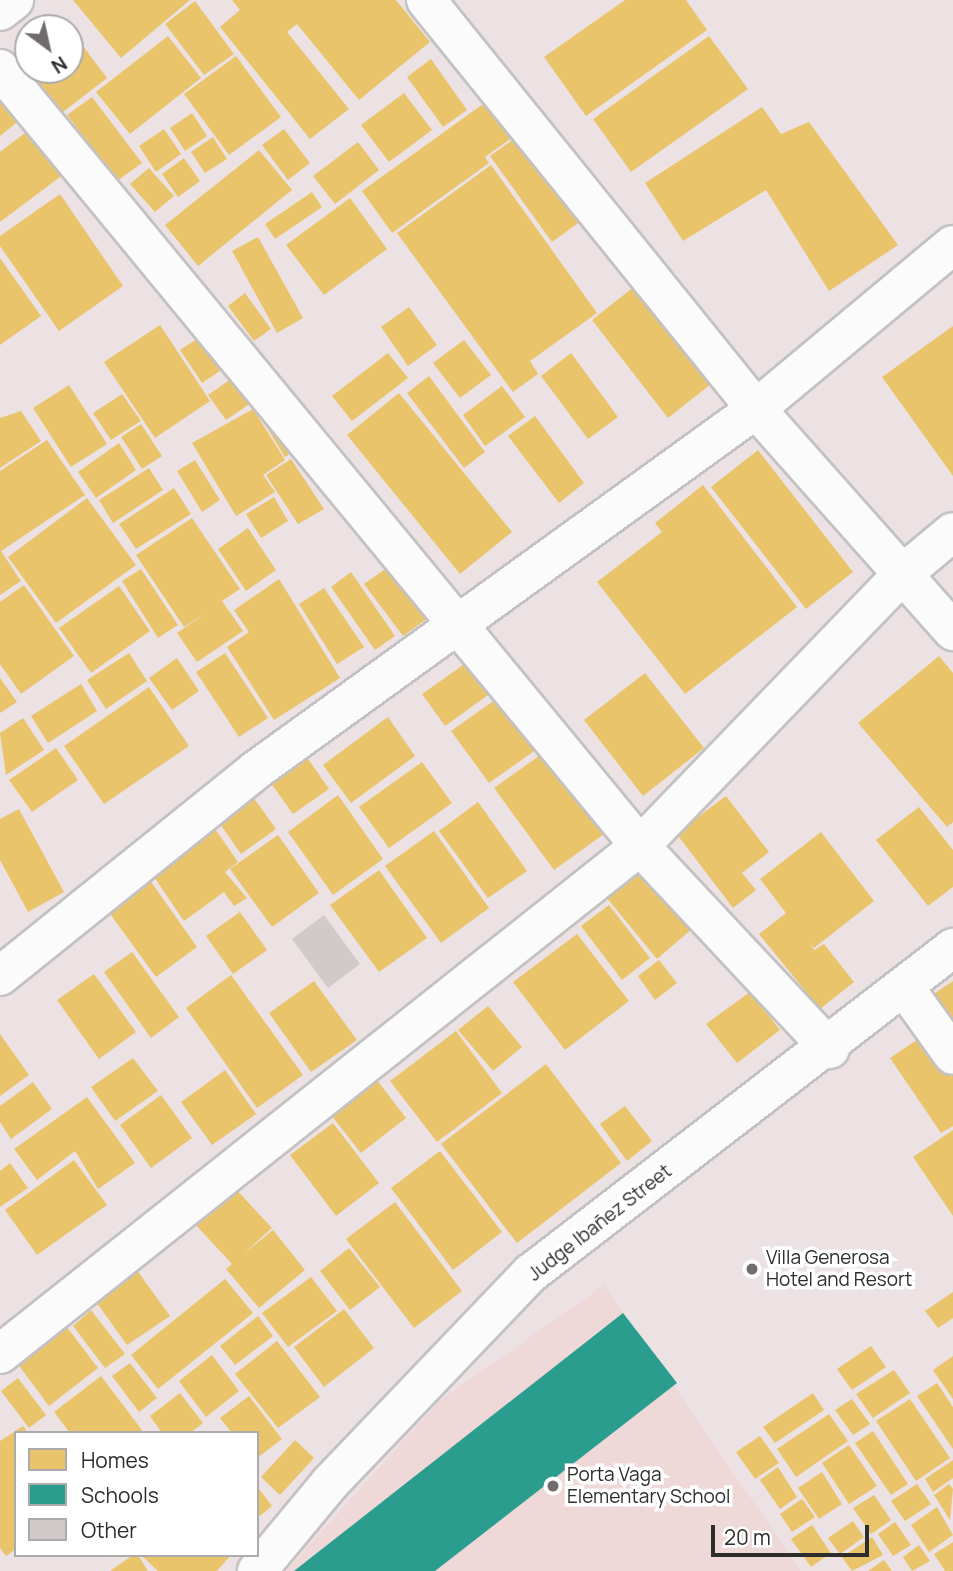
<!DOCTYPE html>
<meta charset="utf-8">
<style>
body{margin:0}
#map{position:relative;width:953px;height:1571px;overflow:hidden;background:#ece2e4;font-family:Manrope,sans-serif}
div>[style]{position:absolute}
.education>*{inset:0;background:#eed8d8}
.homes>*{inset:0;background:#e9c46a}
.schools>*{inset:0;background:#2a9d8f}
.building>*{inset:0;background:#d0cacb}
.roads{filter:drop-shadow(2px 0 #c3c1c2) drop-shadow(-2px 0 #c3c1c2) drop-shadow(0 2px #c3c1c2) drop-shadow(0 -2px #c3c1c2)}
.street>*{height:38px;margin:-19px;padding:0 19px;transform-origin:19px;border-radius:19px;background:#fcfbfb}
.secondary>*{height:38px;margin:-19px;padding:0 19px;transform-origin:19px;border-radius:19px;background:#fcfbfb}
.dots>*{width:19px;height:19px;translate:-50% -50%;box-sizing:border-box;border:4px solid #fff;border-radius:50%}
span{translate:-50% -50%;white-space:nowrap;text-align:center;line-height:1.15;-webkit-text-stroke:7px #fff;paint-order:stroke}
.street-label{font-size:19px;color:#2d2d2d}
.poi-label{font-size:19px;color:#2d2d2d}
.left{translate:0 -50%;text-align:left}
.legend{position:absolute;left:14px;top:1431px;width:245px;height:126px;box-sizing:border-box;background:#fff;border:2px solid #ababab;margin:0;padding:9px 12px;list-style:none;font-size:21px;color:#2d2d2d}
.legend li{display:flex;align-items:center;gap:14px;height:35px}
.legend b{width:35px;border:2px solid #ababab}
.north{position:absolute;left:14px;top:14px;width:70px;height:70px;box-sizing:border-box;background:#fff;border:2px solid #ababab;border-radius:50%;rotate:147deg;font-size:19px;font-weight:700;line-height:28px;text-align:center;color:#2d2d2d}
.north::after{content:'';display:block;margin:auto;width:24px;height:32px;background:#706c6d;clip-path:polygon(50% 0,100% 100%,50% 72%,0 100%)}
.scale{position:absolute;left:711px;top:1525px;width:158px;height:32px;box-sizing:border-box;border:4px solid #2d2d2d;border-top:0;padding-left:9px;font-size:21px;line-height:24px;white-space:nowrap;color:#2d2d2d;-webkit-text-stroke:5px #fff;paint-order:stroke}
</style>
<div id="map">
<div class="education">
<div style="clip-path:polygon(604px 1285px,801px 1571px,286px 1571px,439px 1401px)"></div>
</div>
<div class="homes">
<div style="clip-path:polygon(73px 0,190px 0,121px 58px)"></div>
<div style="clip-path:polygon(232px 0,396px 0,430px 42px,359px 100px,297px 24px,287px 32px,349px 109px,310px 139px,220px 27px,240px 10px)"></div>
<div style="clip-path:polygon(625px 0,686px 0,707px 30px,586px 116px,544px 57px)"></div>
<div style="clip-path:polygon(195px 1px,234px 54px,204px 75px,165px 24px)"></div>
<div style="clip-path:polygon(70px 29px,107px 78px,54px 119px,10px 61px,28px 48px,28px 70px,70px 70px)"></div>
<div style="clip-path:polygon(168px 36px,201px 78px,130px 134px,96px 92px)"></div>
<div style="clip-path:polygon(709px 36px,748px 89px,631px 172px,593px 119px)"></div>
<div style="clip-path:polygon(236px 56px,281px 117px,229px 155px,184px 94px)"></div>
<div style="clip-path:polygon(431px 59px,467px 110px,443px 127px,407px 77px)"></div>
<div style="clip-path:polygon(0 82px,26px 115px,0 136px)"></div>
<div style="clip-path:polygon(404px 93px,432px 130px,389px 162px,361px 125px)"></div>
<div style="clip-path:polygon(92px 97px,142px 163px,117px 181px,67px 115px)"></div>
<div style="clip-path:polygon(490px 99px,516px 135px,485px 157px,489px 163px,392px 233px,362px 191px)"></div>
<div style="clip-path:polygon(762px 107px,781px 134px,809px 122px,898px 245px,829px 291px,766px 190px,683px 241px,645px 183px)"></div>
<div style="clip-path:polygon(192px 113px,207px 136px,185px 151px,170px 128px)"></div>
<div style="clip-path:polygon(42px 120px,76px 165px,0 222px,0 152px)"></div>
<div style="clip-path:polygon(164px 129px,181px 154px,156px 172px,139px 146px)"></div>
<div style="clip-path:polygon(284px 129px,310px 163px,288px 180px,262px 145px)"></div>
<div style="clip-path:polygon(518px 136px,581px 221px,552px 242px,490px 156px)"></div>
<div style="clip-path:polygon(213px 137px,227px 159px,205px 173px,191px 152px)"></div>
<div style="clip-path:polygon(358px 142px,379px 170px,335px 204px,313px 176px)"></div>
<div style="clip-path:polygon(259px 150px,292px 190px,198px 266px,165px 225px)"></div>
<div style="clip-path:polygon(184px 158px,200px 181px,178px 197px,162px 174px)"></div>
<div style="clip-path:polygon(491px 165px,597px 313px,530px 361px,538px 374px,513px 392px,397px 233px)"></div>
<div style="clip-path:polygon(149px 168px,174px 196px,155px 212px,130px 184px)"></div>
<div style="clip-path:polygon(312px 192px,322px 207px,275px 239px,265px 224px)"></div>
<div style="clip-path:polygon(60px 194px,123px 286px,59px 331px,0 246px,0 236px)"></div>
<div style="clip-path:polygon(350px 198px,387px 249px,324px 295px,286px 245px)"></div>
<div style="clip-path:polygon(258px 237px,303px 318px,277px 333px,232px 251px)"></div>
<div style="clip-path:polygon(0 258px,41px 316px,0 345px)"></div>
<div style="clip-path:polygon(640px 282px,716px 380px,668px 418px,592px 320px)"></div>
<div style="clip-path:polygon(245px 293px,271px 329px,254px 341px,228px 306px)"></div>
<div style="clip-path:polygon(409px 307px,437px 345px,408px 366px,381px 327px)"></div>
<div style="clip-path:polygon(160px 325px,210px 401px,155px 438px,104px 362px)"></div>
<div style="clip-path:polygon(953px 326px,953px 476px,882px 377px)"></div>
<div style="clip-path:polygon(215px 327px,236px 360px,202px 383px,180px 350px)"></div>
<div style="clip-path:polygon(464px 340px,491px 375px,460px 398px,433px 363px)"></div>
<div style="clip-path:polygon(388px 353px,408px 378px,352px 421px,332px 396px)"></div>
<div style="clip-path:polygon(571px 353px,618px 417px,588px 439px,541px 376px)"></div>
<div style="clip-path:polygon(247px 368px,264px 394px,226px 420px,208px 395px)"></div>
<div style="clip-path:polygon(429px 376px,485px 452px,464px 468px,407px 393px)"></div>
<div style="clip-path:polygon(69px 385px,107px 444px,71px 467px,33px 408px)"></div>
<div style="clip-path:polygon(502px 386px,525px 417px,485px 446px,463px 415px)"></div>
<div style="clip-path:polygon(399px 393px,512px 532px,460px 574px,347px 435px)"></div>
<div style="clip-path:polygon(122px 394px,141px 421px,111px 440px,93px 413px)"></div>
<div style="clip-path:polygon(280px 406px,305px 445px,285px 457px,261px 418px)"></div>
<div style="clip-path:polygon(253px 409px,285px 460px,263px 475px,275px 492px,236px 516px,192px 443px)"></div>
<div style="clip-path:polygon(21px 411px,41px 441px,0 468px,0 418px)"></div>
<div style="clip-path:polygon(535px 416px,584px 483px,559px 503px,508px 436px)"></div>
<div style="clip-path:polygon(141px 424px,162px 456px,142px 469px,121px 437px)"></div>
<div style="clip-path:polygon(47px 440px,85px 495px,1px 551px,21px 581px,0 595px,0 471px)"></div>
<div style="clip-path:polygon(119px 443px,136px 470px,96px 498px,78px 472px)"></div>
<div style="clip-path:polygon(758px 450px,853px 572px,806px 609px,711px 487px)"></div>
<div style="clip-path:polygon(291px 459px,324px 509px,298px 524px,266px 475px)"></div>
<div style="clip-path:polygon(195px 460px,220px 500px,202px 512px,177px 471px)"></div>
<div style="clip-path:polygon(149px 468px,163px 490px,113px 523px,99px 500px)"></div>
<div style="clip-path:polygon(703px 485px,797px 607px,685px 694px,597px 582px,662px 532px,655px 523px)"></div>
<div style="clip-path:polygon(174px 488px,191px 514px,136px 549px,119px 524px)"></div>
<div style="clip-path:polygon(274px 497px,288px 521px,261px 538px,246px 514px)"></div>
<div style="clip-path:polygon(87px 498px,136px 565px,56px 623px,8px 557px)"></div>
<div style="clip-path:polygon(192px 518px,240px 589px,222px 601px,243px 631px,197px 662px,177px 633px,209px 611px,184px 627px,136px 555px)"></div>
<div style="clip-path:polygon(248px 528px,276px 570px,246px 591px,218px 549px)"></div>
<div style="clip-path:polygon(398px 560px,436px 612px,403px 636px,364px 584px)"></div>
<div style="clip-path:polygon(141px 569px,178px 625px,158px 638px,122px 581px)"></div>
<div style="clip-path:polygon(351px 572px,395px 636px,375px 650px,331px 587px)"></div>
<div style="clip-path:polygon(279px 579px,340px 678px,274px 720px,227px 647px,249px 632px,234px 610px)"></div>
<div style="clip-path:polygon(24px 585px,74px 656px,21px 694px,0 664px,0 602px)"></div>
<div style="clip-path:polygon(119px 586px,150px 631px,91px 673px,59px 628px)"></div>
<div style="clip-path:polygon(324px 588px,364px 647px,337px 664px,299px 604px)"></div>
<div style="clip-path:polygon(129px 653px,147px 681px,106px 709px,87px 680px)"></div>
<div style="clip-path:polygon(225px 653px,268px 718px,239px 737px,196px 672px)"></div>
<div style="clip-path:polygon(939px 656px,953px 673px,953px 822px,947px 827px,858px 723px)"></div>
<div style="clip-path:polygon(177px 658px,199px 691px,172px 710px,149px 678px)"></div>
<div style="clip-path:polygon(473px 658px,495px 690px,445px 726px,422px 694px)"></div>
<div style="clip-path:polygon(645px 673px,704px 748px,643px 796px,584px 720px)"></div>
<div style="clip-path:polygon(0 678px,17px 702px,0 713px)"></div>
<div style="clip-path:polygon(81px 684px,97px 711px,48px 743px,31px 716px)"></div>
<div style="clip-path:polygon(149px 687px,189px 746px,104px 804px,64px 746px)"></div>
<div style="clip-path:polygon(499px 697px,537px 749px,489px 783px,451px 731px)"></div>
<div style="clip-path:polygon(388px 717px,415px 756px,351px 803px,323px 765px)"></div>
<div style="clip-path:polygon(23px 718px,44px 750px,6px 775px,0 733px)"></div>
<div style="clip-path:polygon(56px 748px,78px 780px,32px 812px,9px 780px)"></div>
<div style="clip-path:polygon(546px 751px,604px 834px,554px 870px,494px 788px)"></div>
<div style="clip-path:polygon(304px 753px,329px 789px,293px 814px,268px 779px)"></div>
<div style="clip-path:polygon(422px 762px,452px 803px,389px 848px,359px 807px)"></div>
<div style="clip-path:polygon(251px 794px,276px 829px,241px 854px,216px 818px)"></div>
<div style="clip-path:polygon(338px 795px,383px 859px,333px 895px,288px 832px)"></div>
<div style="clip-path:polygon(726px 796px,769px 852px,742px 873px,756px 890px,733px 908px,676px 833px)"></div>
<div style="clip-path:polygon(478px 802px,527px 871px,488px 898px,439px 831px)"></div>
<div style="clip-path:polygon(919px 807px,953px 850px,953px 887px,928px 906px,876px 840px)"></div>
<div style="clip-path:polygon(19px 809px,64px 892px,28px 912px,0 860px,0 819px)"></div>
<div style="clip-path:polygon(213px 826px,238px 862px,225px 872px,247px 898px,234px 906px,224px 892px,184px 921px,150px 871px)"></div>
<div style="clip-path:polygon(434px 831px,489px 908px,441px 943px,385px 866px)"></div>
<div style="clip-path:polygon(821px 832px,874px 901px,814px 948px,809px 943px,814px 950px,824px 944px,854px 982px,820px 1009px,759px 934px,786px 913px,760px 879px)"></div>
<div style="clip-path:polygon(278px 835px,319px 893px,272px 927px,230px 869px)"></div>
<div style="clip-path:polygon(648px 861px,700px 922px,657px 959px,606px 897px)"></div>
<div style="clip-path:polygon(379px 870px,427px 938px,379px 972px,330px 905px)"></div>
<div style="clip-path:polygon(147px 876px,197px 947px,156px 977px,105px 907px)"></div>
<div style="clip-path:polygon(609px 905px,650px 958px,622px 980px,581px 926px)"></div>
<div style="clip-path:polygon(240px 912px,267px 950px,233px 974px,206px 936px)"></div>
<div style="clip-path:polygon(577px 934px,629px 1001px,565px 1050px,513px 982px)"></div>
<div style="clip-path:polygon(132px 952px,179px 1017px,151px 1038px,104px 972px)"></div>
<div style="clip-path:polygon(659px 960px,677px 983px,655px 1000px,638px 976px)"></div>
<div style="clip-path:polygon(94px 974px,136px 1032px,99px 1059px,57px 1000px)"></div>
<div style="clip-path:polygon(231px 975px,303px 1075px,257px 1108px,186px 1008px)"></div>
<div style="clip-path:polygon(314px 981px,357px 1040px,311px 1072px,269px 1013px)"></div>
<div style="clip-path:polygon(953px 981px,953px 1040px,926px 999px)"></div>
<div style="clip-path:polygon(750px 992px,780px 1030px,737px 1063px,706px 1024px)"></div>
<div style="clip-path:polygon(488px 1006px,522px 1047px,493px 1071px,458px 1030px)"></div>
<div style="clip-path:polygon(456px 1031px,502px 1093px,437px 1142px,390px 1081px)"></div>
<div style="clip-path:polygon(927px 1033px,953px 1071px,953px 1126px,941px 1133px,890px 1058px)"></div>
<div style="clip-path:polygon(0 1034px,29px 1075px,0 1096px)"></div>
<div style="clip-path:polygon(133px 1058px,158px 1091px,115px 1121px,91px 1087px)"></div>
<div style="clip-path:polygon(546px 1064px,621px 1163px,517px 1243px,441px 1144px)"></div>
<div style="clip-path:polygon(225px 1070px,256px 1114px,212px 1145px,181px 1102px)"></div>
<div style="clip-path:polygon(377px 1080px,406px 1118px,361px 1153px,331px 1115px)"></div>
<div style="clip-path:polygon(33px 1082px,52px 1109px,11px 1139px,0 1122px,0 1106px)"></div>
<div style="clip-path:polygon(161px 1095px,192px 1138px,151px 1168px,120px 1125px)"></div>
<div style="clip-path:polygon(87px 1097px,135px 1163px,98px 1189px,75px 1151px,37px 1180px,14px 1149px)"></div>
<div style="clip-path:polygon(625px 1106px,652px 1141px,627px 1161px,600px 1124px)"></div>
<div style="clip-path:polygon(333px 1123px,379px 1183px,336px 1216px,290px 1155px)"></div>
<div style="clip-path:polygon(953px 1130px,953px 1216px,913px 1157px)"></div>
<div style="clip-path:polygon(440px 1151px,502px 1232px,453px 1270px,391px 1188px)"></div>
<div style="clip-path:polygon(74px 1160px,107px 1205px,37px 1255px,5px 1210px)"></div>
<div style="clip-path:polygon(10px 1163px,28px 1188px,0 1207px,0 1171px)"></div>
<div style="clip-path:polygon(232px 1185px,272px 1228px,242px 1255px,273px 1230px,305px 1270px,259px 1308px,226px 1269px,232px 1264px,193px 1222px)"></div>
<div style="clip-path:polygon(395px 1202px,462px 1291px,414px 1328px,346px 1239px)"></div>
<div style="clip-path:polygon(349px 1248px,380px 1287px,350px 1310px,320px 1271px)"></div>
<div style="clip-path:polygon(136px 1269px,170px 1316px,127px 1345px,94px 1299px)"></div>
<div style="clip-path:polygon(311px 1277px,337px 1311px,288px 1347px,262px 1313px)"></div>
<div style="clip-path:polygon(225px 1279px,253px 1313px,158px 1389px,131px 1355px)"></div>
<div style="clip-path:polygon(953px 1292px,953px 1318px,938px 1328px,925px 1311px)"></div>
<div style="clip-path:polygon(344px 1309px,374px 1348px,324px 1387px,294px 1347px)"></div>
<div style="clip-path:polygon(91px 1310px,125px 1354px,105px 1368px,73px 1326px)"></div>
<div style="clip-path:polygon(258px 1316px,273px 1336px,235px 1365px,220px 1346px)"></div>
<div style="clip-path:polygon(63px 1322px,98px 1368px,49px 1406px,14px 1359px)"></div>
<div style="clip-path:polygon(277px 1341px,320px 1397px,278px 1428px,235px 1374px)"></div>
<div style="clip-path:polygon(871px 1346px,886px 1367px,852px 1390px,837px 1369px)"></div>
<div style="clip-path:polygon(212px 1355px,239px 1391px,206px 1417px,179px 1381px)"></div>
<div style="clip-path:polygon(953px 1356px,953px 1399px,933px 1370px)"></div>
<div style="clip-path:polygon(130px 1363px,157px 1398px,139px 1412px,112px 1376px)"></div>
<div style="clip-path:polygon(894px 1370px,910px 1393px,873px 1418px,856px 1394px)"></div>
<div style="clip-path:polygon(101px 1376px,142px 1430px,138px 1433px,70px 1433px,54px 1412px)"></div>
<div style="clip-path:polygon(18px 1378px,46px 1415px,29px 1428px,1px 1391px)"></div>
<div style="clip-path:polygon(937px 1383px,953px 1407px,953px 1449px,917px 1396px)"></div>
<div style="clip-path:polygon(180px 1393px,203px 1423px,190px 1433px,162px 1433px,150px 1416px)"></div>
<div style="clip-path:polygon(813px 1393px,824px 1410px,775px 1443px,763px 1427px)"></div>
<div style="clip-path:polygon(249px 1396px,282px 1439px,257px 1458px,257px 1433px,232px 1433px,220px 1418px)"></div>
<div style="clip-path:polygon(852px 1399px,870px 1424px,853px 1435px,835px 1410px)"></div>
<div style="clip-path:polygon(910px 1399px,950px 1458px,916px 1481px,876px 1421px)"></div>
<div style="clip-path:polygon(829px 1414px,848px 1441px,796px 1477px,777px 1449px)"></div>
<div style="clip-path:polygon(23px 1426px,28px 1433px,16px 1433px,16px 1549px,6px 1556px,0 1548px,0 1441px)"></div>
<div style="clip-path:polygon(873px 1431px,908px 1484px,891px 1495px,855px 1443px)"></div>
<div style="clip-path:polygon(760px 1436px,779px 1463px,755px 1479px,736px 1452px)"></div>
<div style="clip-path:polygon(295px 1440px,314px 1458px,280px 1495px,261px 1477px)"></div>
<div style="clip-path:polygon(849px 1445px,877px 1486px,849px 1504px,822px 1463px)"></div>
<div style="clip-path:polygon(953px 1460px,953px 1478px,933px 1492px,925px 1479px)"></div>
<div style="clip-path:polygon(778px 1467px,797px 1497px,780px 1509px,760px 1480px)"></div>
<div style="clip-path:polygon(822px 1472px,842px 1504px,819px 1519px,798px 1488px)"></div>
<div style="clip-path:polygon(917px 1484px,931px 1504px,905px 1521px,891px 1501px)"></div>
<div style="clip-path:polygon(949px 1484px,953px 1489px,950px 1520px,934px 1495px)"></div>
<div style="clip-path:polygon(257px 1486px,272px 1506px,257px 1518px)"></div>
<div style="clip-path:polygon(874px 1495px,891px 1520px,871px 1534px,853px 1508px)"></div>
<div style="clip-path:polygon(802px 1499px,815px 1517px,792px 1532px,780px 1514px)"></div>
<div style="clip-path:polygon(937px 1507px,953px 1535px,929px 1552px,911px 1525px)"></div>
<div style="clip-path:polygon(853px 1521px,864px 1537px,840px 1554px,828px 1538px)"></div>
<div style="clip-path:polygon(895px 1522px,911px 1545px,893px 1556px,878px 1534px)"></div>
<div style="clip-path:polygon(812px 1525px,831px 1553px,811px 1567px,791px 1539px)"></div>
<div style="clip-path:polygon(872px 1537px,883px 1555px,852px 1571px,842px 1557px)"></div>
<div style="clip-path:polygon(953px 1542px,953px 1571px,945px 1571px,934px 1554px)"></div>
<div style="clip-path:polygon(919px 1545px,930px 1561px,912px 1571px,903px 1557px)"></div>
<div style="clip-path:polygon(138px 1555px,148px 1571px,110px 1571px,133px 1555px)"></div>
<div style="clip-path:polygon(141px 1555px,231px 1555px,217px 1571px,158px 1571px)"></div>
<div style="clip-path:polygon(884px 1560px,892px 1571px,868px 1571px)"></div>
</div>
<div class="schools">
<div style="clip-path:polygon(623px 1313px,677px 1383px,435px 1571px,294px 1571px)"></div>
</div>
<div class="building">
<div style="clip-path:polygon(324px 915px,360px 964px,328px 988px,292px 939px)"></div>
</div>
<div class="roads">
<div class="street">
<div style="left:426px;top:0;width:526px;rotate:51.1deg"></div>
<div style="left:756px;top:409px;width:297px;rotate:48.4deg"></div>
<div style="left:0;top:69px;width:1007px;rotate:50.52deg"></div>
<div style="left:640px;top:846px;width:278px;rotate:46.9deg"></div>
<div style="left:0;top:976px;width:329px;rotate:-38.8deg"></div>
<div style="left:256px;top:770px;width:617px;rotate:-35.83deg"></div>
<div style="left:756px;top:409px;width:256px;rotate:-39.8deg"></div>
<div style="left:905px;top:988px;width:82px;rotate:54.4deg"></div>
<div style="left:0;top:1354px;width:817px;rotate:-38.44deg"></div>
<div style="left:640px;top:846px;width:381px;rotate:-46deg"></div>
<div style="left:905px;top:572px;width:62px;rotate:-39.8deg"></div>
</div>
<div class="secondary">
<div style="left:0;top:11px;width:18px;rotate:-38deg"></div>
<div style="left:257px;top:1571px;width:114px;rotate:-50.3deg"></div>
<div style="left:330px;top:1483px;width:291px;rotate:-46.3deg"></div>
<div style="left:531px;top:1273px;width:533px;rotate:-37.6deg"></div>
</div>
</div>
<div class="dots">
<div style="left:752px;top:1269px;background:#706c6d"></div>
<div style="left:553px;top:1486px;background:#706c6d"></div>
</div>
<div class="street-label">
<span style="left:600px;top:1223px;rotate:-38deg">Judge Ibañez Street</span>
</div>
<div class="poi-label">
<span class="left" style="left:766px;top:1269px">Villa Generosa<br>Hotel and Resort</span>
<span class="left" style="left:567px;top:1486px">Porta Vaga<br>Elementary School</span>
</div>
<ul class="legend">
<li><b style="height:19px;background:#e9c46a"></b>Homes</li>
<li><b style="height:19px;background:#2a9d8f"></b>Schools</li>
<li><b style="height:19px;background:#d0cacb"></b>Other</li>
</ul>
<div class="north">N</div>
<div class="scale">20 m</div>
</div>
